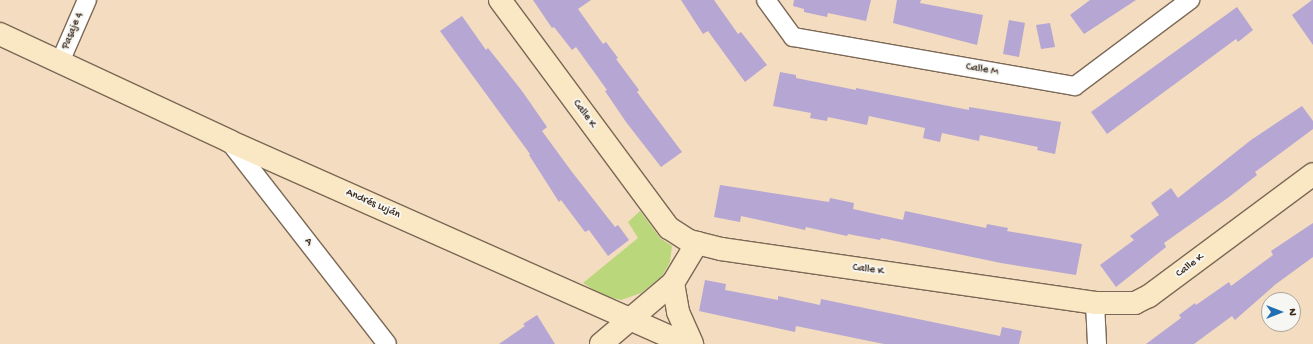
<!DOCTYPE html>
<meta charset="utf-8">
<style>
body{margin:0}
#map{position:relative;width:1313px;height:344px;overflow:hidden;background:#f3dcbf;font-family:"Gochi Hand",sans-serif}
div>[style]{position:absolute}
.green>*{inset:0;background:#bbd77c}
.building>*{inset:0;background:#b5a6d3}
.roads{filter:drop-shadow(1px 0 #7b6856) drop-shadow(-1px 0 #7b6856) drop-shadow(0 1px #7b6856) drop-shadow(0 -1px #7b6856)}
.street>*{height:18px;margin:-9px;padding:0 9px;transform-origin:9px;border-radius:9px;background:#fff}
.secondary>*{height:22px;margin:-11px;padding:0 11px;transform-origin:11px;border-radius:11px;background:#fae7c3}
span{translate:-50% -50%;white-space:nowrap;text-align:center;line-height:1.15;-webkit-text-stroke:4px #f6f6f2;paint-order:stroke}
.street-label{font-size:11px;color:#3b2a1e}
.north{position:absolute;left:1261px;top:292px;width:40px;height:40px;box-sizing:border-box;background:#f6f6f2;border:1px solid #aba49d;border-radius:50%;rotate:90deg;font-size:11px;font-weight:700;line-height:16px;text-align:center;color:#3b2a1e}
.north::after{content:'';display:block;margin:auto;width:14px;height:18px;background:#1f6fb2;clip-path:polygon(50% 0,100% 100%,50% 72%,0 100%)}
</style>
<div id="map">
<div class="green">
<div style="clip-path:polygon(640px 211px,660px 238px,672px 246px,670px 262px,662px 276px,641px 293px,621px 300px,602px 295px,583px 283px,638px 238px,628px 222px)"></div>
</div>
<div class="building">
<div style="clip-path:polygon(533px 0,591px 0,578px 9px,603px 44px,606px 42px,618px 58px,616px 59px,639px 90px,637px 92px,682px 152px,661px 167px,626px 122px,605px 91px,607px 90px,576px 47px,572px 50px,554px 27px,552px 28px)"></div>
<div style="clip-path:polygon(681px 0,714px 0,738px 34px,741px 32px,767px 65px,745px 82px,708px 31px,703px 34px)"></div>
<div style="clip-path:polygon(794px 0,871px 0,866px 21px,828px 13px,827px 17px,804px 12px,804px 9px,793px 6px)"></div>
<div style="clip-path:polygon(897px 0,921px 0,920px 3px,983px 15px,977px 45px,893px 23px)"></div>
<div style="clip-path:polygon(1090px 0,1136px 0,1084px 34px,1070px 15px)"></div>
<div style="clip-path:polygon(1312px 0,1313px 0,1313px 45px,1292px 15px)"></div>
<div style="clip-path:polygon(1237px 7px,1253px 30px,1238px 42px,1236px 39px,1107px 134px,1091px 112px)"></div>
<div style="clip-path:polygon(462px 16px,486px 50px,488px 48px,522px 91px,547px 127px,542px 131px,572px 172px,615px 227px,618px 225px,629px 240px,608px 256px,589px 230px,585px 232px,561px 200px,559px 202px,529px 155px,530px 154px,440px 31px)"></div>
<div style="clip-path:polygon(1009px 20px,1025px 23px,1019px 57px,1003px 54px)"></div>
<div style="clip-path:polygon(1050px 23px,1055px 47px,1041px 49px,1036px 25px)"></div>
<div style="clip-path:polygon(780px 72px,796px 75px,796px 78px,856px 90px,856px 88px,969px 110px,969px 107px,1061px 122px,1055px 154px,1037px 150px,1038px 147px,980px 135px,979px 141px,942px 133px,940px 142px,923px 138px,925px 128px,869px 116px,867px 125px,828px 117px,827px 121px,810px 118px,811px 113px,773px 106px)"></div>
<div style="clip-path:polygon(1302px 106px,1313px 121px,1313px 129px,1255px 172px,1257px 175px,1229px 197px,1164px 243px,1166px 247px,1116px 287px,1100px 265px,1134px 240px,1130px 236px,1159px 215px,1151px 203px,1171px 188px,1178px 198px,1251px 140px)"></div>
<div style="clip-path:polygon(720px 185px,829px 202px,830px 198px,854px 203px,853px 209px,903px 220px,905px 211px,986px 228px,987px 224px,1008px 228px,1007px 231px,1082px 244px,1076px 275px,1001px 263px,881px 238px,880px 240px,848px 234px,847px 236px,806px 227px,805px 230px,741px 216px,740px 222px,714px 217px)"></div>
<div style="clip-path:polygon(1313px 223px,1313px 257px,1276px 284px,1235px 320px,1232px 316px,1194px 344px,1146px 344px,1181px 318px,1179px 315px,1195px 303px,1196px 305px,1229px 282px,1231px 286px,1273px 255px,1271px 251px)"></div>
<div style="clip-path:polygon(705px 280px,726px 284px,725px 290px,778px 300px,778px 296px,820px 305px,821px 299px,1000px 336px,1002px 327px,1022px 331px,1019px 344px,884px 344px,796px 326px,795px 332px,699px 311px)"></div>
<div style="clip-path:polygon(537px 315px,555px 344px,499px 344px,525px 326px,523px 324px)"></div>
</div>
<div class="roads">
<div class="street">
<div style="left:766px;top:0;width:46px;rotate:53.9deg"></div>
<div style="left:793px;top:37px;width:286px;rotate:9.9deg"></div>
<div style="left:1075px;top:86px;width:144px;rotate:-36.8deg"></div>
<div style="left:60px;top:62px;width:68px;rotate:-66.5deg"></div>
<div style="left:229px;top:141px;width:257px;rotate:52.1deg"></div>
<div style="left:1095px;top:303px;width:41px;rotate:87.2deg"></div>
</div>
<div class="secondary">
<div style="left:500px;top:0;width:284px;rotate:53.5deg"></div>
<div style="left:669px;top:228px;width:24px;rotate:33deg"></div>
<div style="left:689px;top:241px;width:33px;rotate:14deg"></div>
<div style="left:721px;top:249px;width:378px;rotate:8.2deg"></div>
<div style="left:1095px;top:303px;width:40px"></div>
<div style="left:1135px;top:303px;width:16px;rotate:-27deg"></div>
<div style="left:1149px;top:296px;width:204px;rotate:-36.6deg"></div>
<div style="left:0;top:34px;width:253px;rotate:25deg"></div>
<div style="left:229px;top:141px;width:500px;rotate:23.95deg"></div>
<div style="left:673px;top:283px;width:29px;rotate:80deg"></div>
<div style="left:678px;top:312px;width:35px;rotate:66deg"></div>
<div style="left:601px;top:344px;width:94px;rotate:-40.3deg"></div>
<div style="left:673px;top:283px;width:47px;rotate:-59deg"></div>
</div>
</div>
<div class="street-label">
<span style="left:73px;top:31px;rotate:-67deg">Pasaje 4</span>
<span style="left:982px;top:70px;rotate:10deg">Calle M</span>
<span style="left:584px;top:114px;rotate:54deg">Calle K</span>
<span style="left:373px;top:204px;rotate:24deg">Andrés Luján</span>
<span style="left:308px;top:242px;rotate:52deg">A</span>
<span style="left:1190px;top:266px;rotate:-37deg">Calle K</span>
<span style="left:868px;top:270px;rotate:8deg">Calle K</span>
</div>
<div class="north">N</div>
</div>
